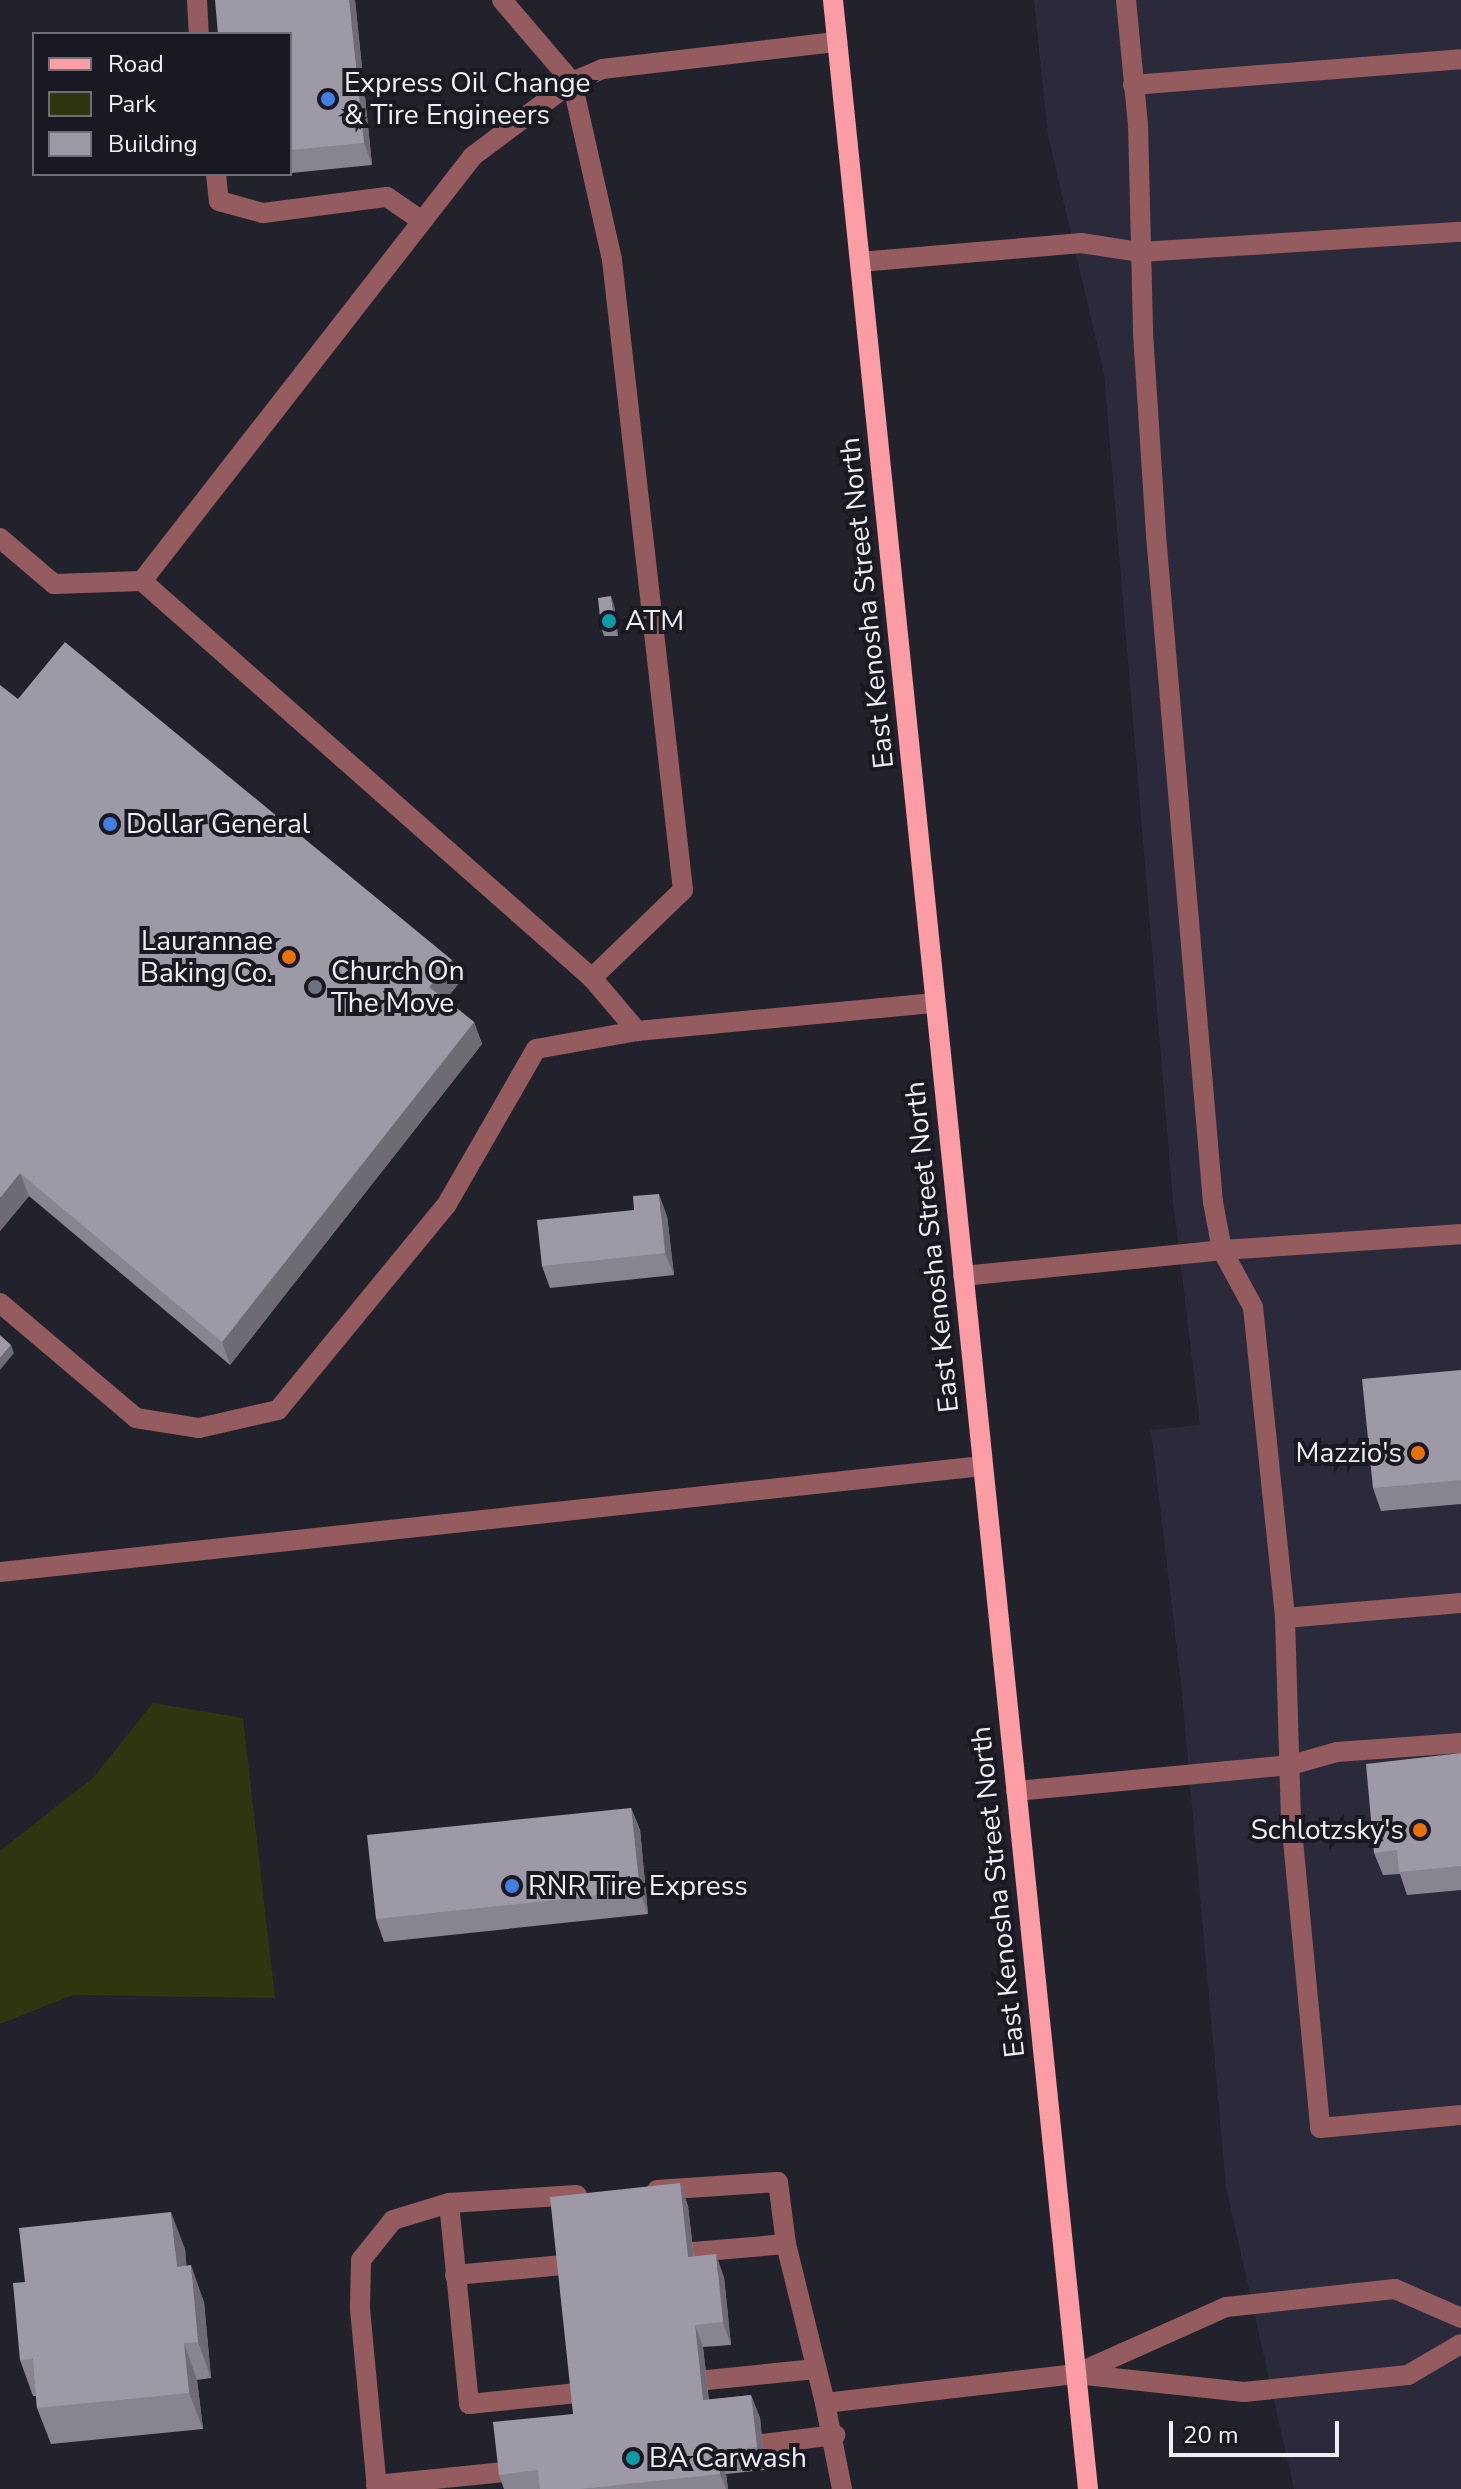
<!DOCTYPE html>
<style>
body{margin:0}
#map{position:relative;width:1461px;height:2489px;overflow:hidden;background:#22222c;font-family:"Nunito Sans",sans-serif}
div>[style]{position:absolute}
.built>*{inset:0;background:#2b2a3b}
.green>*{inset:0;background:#2e3610}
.service>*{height:20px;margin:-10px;padding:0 10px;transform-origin:10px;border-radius:10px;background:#955c60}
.minor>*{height:20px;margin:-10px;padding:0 10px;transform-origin:10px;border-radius:10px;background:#955c60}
.primary>*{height:20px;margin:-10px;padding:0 10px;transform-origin:10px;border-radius:10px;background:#fc9ca4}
.wall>*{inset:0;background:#888490}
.shaded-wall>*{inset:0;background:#6f6b75}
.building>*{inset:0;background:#9e99a7}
.dots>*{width:22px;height:22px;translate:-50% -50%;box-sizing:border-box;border:4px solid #191823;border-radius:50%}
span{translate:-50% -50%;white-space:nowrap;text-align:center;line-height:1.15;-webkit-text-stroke:8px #191823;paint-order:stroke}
.poi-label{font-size:28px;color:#eeeef5}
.left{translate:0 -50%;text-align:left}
.right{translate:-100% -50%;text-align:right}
.street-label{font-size:28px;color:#eeeef5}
.legend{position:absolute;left:32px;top:32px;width:260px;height:144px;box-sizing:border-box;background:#191823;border:2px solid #6e6e77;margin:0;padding:10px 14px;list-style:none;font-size:24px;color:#eeeef5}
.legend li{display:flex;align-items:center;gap:16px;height:40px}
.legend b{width:40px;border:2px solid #6e6e77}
.scale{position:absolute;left:1169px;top:2421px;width:170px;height:36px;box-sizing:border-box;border:4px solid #eeeef5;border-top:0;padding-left:10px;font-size:24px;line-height:28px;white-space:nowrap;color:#eeeef5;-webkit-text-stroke:6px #191823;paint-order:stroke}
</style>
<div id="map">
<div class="built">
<div style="clip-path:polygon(1034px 0,1461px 0,1461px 2489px,1294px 2489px,1226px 2187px,1181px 1683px,1151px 1430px,1200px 1425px,1173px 1201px,1104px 373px,1048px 135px)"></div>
</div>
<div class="green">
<div style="clip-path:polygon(153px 1703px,243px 1718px,275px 1998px,73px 1995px,0 2024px,0 1851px,94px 1777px)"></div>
</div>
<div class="service">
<div style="left:197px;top:0;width:34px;rotate:87deg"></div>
<div style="left:502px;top:0;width:108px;rotate:49.5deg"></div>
<div style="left:572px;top:82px;width:182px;rotate:77.3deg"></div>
<div style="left:612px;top:260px;width:634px;rotate:83.57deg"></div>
<div style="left:683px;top:890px;width:127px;rotate:136deg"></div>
<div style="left:1126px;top:0;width:125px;rotate:84.5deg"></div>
<div style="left:1138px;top:124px;width:209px;rotate:88.6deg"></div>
<div style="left:1143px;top:333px;width:202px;rotate:86.3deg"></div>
<div style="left:1156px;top:535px;width:669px;rotate:85.12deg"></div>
<div style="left:1213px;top:1202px;width:49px;rotate:79.4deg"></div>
<div style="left:1222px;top:1250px;width:65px;rotate:61.5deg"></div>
<div style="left:1253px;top:1307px;width:313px;rotate:84.1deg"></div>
<div style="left:1285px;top:1618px;width:201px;rotate:88.3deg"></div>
<div style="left:1291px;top:1819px;width:310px;rotate:84.6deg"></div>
<div style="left:1320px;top:2128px;width:142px;rotate:-5.3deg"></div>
<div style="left:1133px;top:85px;width:329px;rotate:-4.5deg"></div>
<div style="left:216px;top:174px;width:27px;rotate:84deg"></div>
<div style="left:219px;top:201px;width:46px;rotate:15.3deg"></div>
<div style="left:263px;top:213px;width:125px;rotate:-7.4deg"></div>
<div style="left:387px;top:197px;width:42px;rotate:34.4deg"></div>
<div style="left:860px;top:262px;width:222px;rotate:-4.9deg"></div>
<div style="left:1081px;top:243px;width:60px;rotate:8.7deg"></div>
<div style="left:1140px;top:252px;width:322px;rotate:-3.6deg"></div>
<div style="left:0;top:538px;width:71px;rotate:40.4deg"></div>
<div style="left:54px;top:584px;width:88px;rotate:-2deg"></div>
<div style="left:142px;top:581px;width:600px;rotate:41.42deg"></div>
<div style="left:592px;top:978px;width:70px;rotate:49.7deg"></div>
<div style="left:142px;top:581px;width:539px;rotate:-52.09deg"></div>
<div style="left:473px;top:156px;width:124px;rotate:-36.8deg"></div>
<div style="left:572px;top:82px;width:33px;rotate:-23deg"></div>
<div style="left:602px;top:69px;width:237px;rotate:-6.6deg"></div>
<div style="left:963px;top:1276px;width:260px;rotate:-5.7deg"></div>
<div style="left:1222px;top:1250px;width:240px;rotate:-3.8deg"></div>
<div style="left:0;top:1303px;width:178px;rotate:40.2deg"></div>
<div style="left:136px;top:1418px;width:64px;rotate:9deg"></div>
<div style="left:199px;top:1428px;width:81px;rotate:-12.8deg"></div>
<div style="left:278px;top:1410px;width:266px;rotate:-50.6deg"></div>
<div style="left:447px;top:1204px;width:179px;rotate:-60.1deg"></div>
<div style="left:536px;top:1049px;width:103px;rotate:-10.1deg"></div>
<div style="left:637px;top:1031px;width:299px;rotate:-5.4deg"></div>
<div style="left:0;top:1572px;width:988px;rotate:-6.16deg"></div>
<div style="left:1285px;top:1618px;width:177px;rotate:-4.9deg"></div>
<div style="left:1016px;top:1791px;width:276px;rotate:-5.4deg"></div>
<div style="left:1291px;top:1765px;width:48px;rotate:-15.8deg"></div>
<div style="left:1337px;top:1752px;width:124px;rotate:-4.2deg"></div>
<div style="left:657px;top:2190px;width:121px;rotate:-3.8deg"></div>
<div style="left:778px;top:2182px;width:63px;rotate:82.6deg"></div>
<div style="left:786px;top:2244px;width:164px;rotate:76.2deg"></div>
<div style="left:449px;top:2203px;width:202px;rotate:84.3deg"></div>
<div style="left:469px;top:2404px;width:109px;rotate:-5.8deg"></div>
<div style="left:693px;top:2252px;width:93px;rotate:-4.9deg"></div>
<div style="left:455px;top:2275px;width:108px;rotate:-5.3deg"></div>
<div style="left:707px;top:2380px;width:109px;rotate:-5.8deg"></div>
<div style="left:762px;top:2444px;width:74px;rotate:-7deg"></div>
<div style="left:376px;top:2485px;width:129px;rotate:-5.8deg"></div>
<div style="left:377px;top:2489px;width:182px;rotate:-95.4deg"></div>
<div style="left:360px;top:2308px;width:48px;rotate:-88.8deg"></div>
<div style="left:361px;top:2260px;width:51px;rotate:-51.3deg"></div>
<div style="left:393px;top:2220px;width:59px;rotate:-16.9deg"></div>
<div style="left:449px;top:2203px;width:128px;rotate:-3.6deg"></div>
<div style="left:842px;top:2489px;width:88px;rotate:-101.2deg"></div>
<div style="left:825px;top:2403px;width:253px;rotate:-6.6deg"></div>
</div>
<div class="minor">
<div style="left:1076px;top:2374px;width:164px;rotate:-24.1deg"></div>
<div style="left:1226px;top:2307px;width:170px;rotate:-6.1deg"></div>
<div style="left:1395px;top:2289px;width:72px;rotate:23.7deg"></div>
<div style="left:1076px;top:2374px;width:169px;rotate:6.1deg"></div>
<div style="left:1244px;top:2392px;width:165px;rotate:-5.9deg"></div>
<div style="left:1408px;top:2375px;width:61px;rotate:-30.3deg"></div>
</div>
<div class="primary">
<div style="left:833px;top:0;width:2502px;rotate:84.15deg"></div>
</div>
<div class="wall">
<div style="clip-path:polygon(355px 0,372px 165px,291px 173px,290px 34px)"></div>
<div style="clip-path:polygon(614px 605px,618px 636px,604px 636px,601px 627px)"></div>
<div style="clip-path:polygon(18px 699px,460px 982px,446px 999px,474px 1022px,482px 1044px,230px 1365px,29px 1196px,0 1231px)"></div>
<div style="clip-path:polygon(634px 1210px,667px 1216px,674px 1275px,550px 1288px,542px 1266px)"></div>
<div style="clip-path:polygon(1461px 1370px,1461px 1504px,1381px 1511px,1373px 1488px)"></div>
<div style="clip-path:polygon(1461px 1753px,1461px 1890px,1407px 1895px,1400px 1874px,1383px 1875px,1374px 1853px)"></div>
<div style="clip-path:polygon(631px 1808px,640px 1830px,648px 1914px,384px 1942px,376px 1919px)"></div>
<div style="clip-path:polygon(680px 2183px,688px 2206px,694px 2257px,724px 2277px,731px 2345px,703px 2347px,709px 2400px,751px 2395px,760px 2418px,765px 2470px,726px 2474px,728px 2489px,504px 2489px,499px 2475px,573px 2414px)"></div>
<div style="clip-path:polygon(185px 2249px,186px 2266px,204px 2302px,211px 2378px,197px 2380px,203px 2429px,51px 2444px,37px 2408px,36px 2396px,33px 2396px,20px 2360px,25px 2282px)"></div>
</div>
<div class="shaded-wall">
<div style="clip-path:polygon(349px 0,355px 0,372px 165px,364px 143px)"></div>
<div style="clip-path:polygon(611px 596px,614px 605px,618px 636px,615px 628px)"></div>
<div style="clip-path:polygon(452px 960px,460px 982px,437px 1009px,429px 987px)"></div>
<div style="clip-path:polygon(474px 1022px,482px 1044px,230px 1365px,222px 1342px)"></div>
<div style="clip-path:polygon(20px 1173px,29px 1196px,0 1231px,0 1198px)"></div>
<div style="clip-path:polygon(659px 1194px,667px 1216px,674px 1275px,665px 1253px)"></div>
<div style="clip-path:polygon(11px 1345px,14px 1353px,0 1370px,0 1358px)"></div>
<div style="clip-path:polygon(631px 1808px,640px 1830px,648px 1914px,640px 1891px)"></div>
<div style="clip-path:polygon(680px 2183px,688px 2206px,696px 2280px,688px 2257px)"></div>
<div style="clip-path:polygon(171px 2212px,185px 2249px,190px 2303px,177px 2267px)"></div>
<div style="clip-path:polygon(716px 2254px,724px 2277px,731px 2345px,723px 2322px)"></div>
<div style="clip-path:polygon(191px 2265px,204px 2302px,211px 2378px,198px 2342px)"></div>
<div style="clip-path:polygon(695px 2325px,703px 2347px,711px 2423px,703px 2400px)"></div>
<div style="clip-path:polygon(184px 2343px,197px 2380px,203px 2429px,189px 2393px)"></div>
<div style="clip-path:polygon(751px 2395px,760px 2418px,765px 2470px,757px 2447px)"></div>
<div style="clip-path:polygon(718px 2452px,726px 2474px,728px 2489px,726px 2489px,720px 2474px)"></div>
</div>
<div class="building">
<div style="clip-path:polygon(215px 0,349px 0,364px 143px,290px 150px,290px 34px,218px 34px)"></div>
<div style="clip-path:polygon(611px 596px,615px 628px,601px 627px,598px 598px)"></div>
<div style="clip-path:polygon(65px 642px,452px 960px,429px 987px,474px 1022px,222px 1342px,20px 1173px,0 1198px,0 685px,18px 699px)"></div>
<div style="clip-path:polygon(659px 1194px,665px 1253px,542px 1266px,537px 1220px,634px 1210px,633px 1196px)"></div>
<div style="clip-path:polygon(0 1335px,11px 1345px,0 1358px)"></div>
<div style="clip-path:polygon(1461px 1370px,1461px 1480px,1373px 1488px,1362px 1379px)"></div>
<div style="clip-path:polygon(1461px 1753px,1461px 1866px,1399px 1872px,1397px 1850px,1374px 1853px,1366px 1764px)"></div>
<div style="clip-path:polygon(631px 1808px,640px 1891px,376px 1919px,367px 1835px)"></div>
<div style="clip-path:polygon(680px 2183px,688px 2257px,716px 2254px,723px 2322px,695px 2325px,703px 2400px,751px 2395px,757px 2447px,718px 2452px,720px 2474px,580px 2489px,540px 2489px,538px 2470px,499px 2475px,493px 2422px,573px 2414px,550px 2197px)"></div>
<div style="clip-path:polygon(171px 2212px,177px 2267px,191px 2265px,198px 2342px,184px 2343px,189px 2393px,37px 2408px,33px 2359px,20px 2360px,13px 2283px,25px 2282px,19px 2228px)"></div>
</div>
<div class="dots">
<div style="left:328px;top:99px;background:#3f7fe0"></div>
<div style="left:609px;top:621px;background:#0f9aa8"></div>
<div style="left:110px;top:824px;background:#3f7fe0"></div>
<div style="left:289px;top:957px;background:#e8710a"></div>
<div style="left:315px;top:987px;background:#6b7280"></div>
<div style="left:1418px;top:1453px;background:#e8710a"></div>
<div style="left:1420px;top:1830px;background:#e8710a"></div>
<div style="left:512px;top:1886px;background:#3f7fe0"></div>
<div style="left:633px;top:2458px;background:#0f9aa8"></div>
</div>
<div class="poi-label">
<span class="left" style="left:344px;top:99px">Express Oil Change<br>&amp; Tire Engineers</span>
<span class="left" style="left:625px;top:621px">ATM</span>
<span class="left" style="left:126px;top:824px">Dollar General</span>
<span class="right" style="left:273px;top:957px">Laurannae<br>Baking Co.</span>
<span class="left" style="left:331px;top:987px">Church On<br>The Move</span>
<span class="right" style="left:1402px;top:1453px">Mazzio's</span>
<span class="right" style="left:1404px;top:1830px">Schlotzsky's</span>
<span class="left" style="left:528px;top:1886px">RNR Tire Express</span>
<span class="left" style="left:649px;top:2458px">BA Carwash</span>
</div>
<div class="street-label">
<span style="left:867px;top:603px;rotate:-96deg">East Kenosha Street North</span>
<span style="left:932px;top:1247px;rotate:-96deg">East Kenosha Street North</span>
<span style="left:998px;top:1892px;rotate:-96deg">East Kenosha Street North</span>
</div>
<ul class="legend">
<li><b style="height:10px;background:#fc9ca4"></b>Road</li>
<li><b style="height:22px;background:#2e3610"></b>Park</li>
<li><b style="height:22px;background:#9e99a7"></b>Building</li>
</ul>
<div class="scale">20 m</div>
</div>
